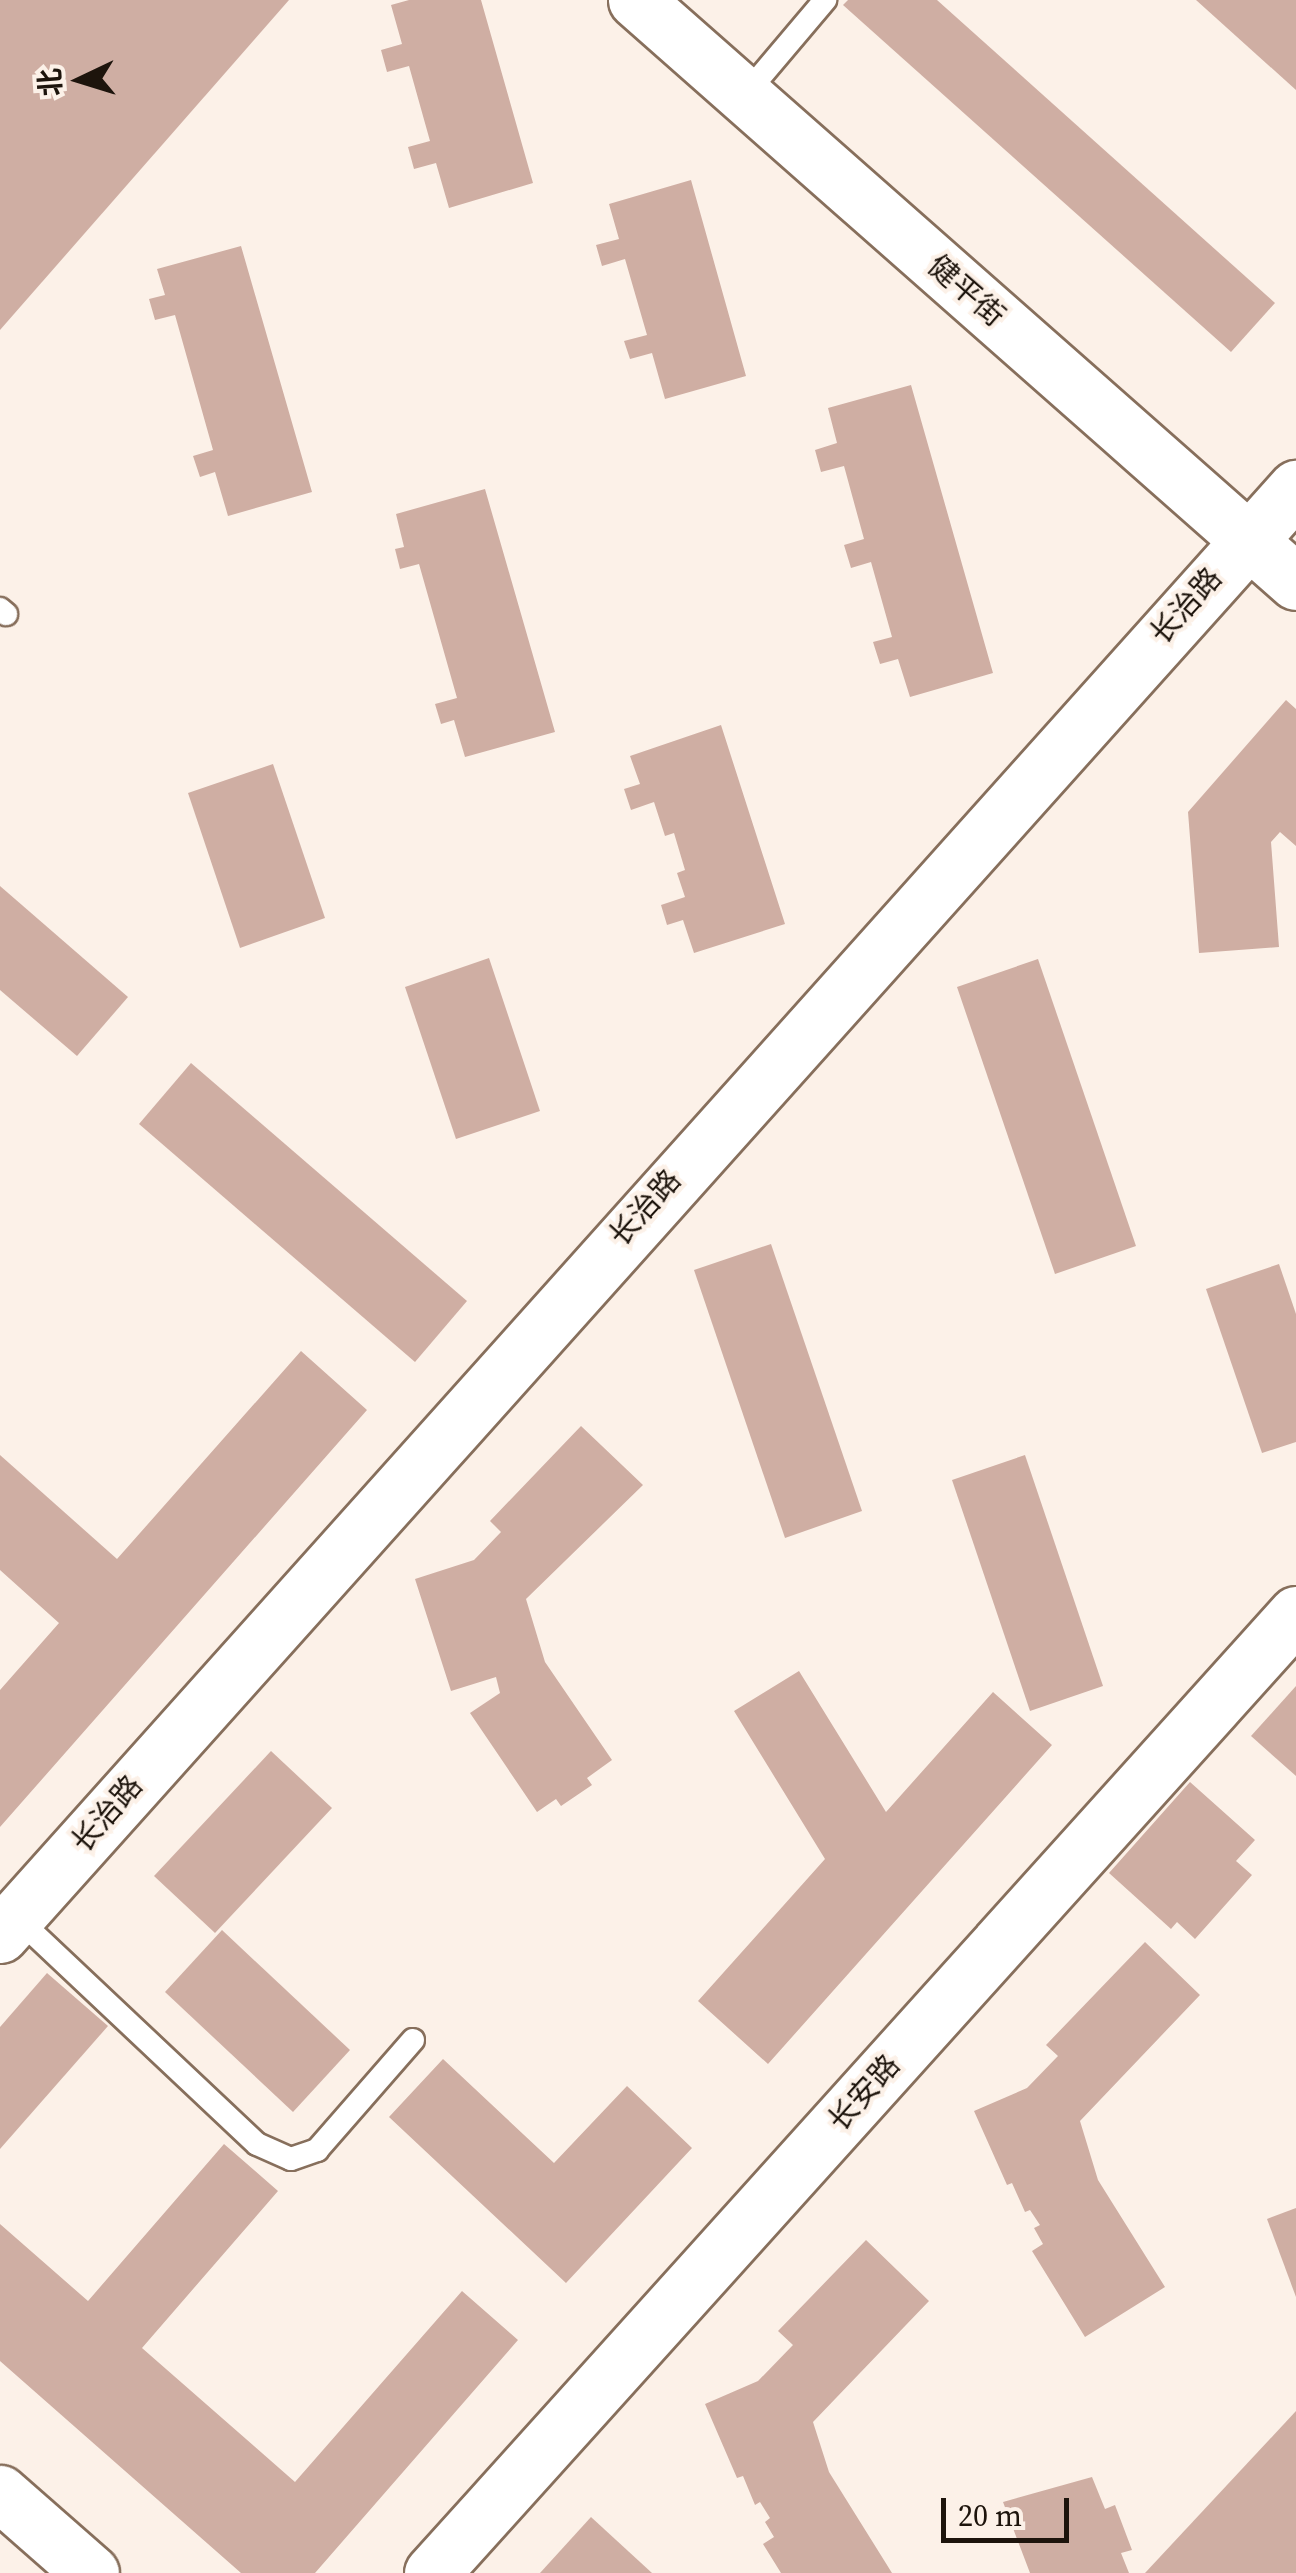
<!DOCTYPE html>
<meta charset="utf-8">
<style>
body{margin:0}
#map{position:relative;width:1296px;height:2573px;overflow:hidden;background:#fcf1e8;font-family:"Source Serif 4","Noto Sans SC",serif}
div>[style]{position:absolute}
.building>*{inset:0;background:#cfaea3}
.roads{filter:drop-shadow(2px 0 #876f5c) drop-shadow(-2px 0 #876f5c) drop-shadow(0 2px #876f5c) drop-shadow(0 -2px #876f5c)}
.service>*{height:22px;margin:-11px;padding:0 11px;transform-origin:11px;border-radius:11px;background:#fff}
.tertiary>*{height:55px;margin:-27.5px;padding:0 27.5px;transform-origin:27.5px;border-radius:27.5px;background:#fff}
span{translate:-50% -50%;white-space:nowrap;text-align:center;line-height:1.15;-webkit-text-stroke:8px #fcf1e8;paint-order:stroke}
.street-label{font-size:30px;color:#1d140c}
.north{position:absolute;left:30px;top:30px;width:100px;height:100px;-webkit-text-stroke:8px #fcf1e8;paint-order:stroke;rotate:266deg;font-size:28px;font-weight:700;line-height:40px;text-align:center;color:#1d140c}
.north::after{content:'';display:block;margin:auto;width:35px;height:45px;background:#1d140c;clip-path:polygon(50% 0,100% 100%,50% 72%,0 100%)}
.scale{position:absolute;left:941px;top:2498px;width:128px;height:45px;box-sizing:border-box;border:5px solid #1d140c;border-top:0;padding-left:12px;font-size:30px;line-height:35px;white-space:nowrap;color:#1d140c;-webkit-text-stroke:8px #fcf1e8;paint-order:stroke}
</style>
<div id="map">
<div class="building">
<div style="clip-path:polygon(0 0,289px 0,0 330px)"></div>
<div style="clip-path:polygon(409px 0,481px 0,533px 183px,449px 208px,436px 163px,414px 169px,408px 147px,430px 141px,409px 66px,387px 72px,381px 50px,402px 44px,391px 5px)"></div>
<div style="clip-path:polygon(848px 0,937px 0,1275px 303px,1231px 352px,843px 5px)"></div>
<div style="clip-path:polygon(1196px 0,1296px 0,1296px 90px)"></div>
<div style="clip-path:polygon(691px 180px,746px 376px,665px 399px,652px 353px,630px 359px,624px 341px,647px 335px,625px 259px,602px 266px,596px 245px,619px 239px,609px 204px)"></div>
<div style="clip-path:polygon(241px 246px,312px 492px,228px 516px,215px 472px,200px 477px,193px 456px,213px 450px,175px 315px,155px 320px,149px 299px,165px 295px,157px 269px)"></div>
<div style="clip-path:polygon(911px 385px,993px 673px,910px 697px,898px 659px,880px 664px,873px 642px,892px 637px,871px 562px,851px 568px,844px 545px,864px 539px,844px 466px,821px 472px,815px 450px,837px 443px,828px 408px)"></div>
<div style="clip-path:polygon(485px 489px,555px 732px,465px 757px,454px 720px,441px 724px,435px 704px,457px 698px,419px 564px,400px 569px,395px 549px,404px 547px,396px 514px)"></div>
<div style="clip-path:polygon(1286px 700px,1296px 709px,1296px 846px,1280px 832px,1271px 842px,1279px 947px,1199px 953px,1188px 812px)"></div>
<div style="clip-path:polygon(721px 725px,785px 924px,694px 953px,683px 920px,667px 925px,661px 905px,685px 897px,677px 873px,685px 870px,674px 833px,665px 836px,654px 802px,631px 810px,624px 789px,640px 784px,630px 756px)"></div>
<div style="clip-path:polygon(273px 764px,325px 918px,240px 948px,188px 793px)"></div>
<div style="clip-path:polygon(0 886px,128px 997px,77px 1056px,0 990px)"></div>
<div style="clip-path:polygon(489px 958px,540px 1111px,456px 1139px,405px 987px)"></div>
<div style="clip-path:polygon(1038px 959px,1136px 1246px,1055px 1274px,957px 987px)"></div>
<div style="clip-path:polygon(191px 1063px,467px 1301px,415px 1362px,139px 1124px)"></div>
<div style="clip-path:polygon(771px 1244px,862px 1511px,785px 1538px,694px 1270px)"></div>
<div style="clip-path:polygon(1279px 1264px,1296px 1314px,1296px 1442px,1262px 1453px,1206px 1289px)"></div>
<div style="clip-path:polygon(301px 1351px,367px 1410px,0 1827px,0 1690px,59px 1623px,0 1570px,0 1455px,117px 1559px)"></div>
<div style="clip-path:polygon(581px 1426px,643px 1485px,526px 1599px,545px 1662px,612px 1760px,587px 1778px,592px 1785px,561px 1806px,556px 1799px,537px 1812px,470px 1713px,500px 1693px,496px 1677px,451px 1691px,415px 1579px,474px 1560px,501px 1532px,490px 1521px)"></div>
<div style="clip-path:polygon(1025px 1455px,1103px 1686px,1030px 1711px,952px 1480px)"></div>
<div style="clip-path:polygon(799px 1671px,886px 1812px,993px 1692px,1052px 1745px,768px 2064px,698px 2001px,825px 1859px,734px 1711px)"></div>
<div style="clip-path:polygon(1296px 1686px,1296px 1776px,1251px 1736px)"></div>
<div style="clip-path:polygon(271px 1751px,332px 1808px,215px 1933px,154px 1876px)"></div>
<div style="clip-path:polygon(1190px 1782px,1255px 1840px,1236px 1861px,1252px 1875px,1195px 1939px,1177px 1922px,1171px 1929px,1109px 1873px)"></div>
<div style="clip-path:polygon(222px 1930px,350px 2050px,293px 2112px,165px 1992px)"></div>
<div style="clip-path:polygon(1145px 1942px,1200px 1995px,1080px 2121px,1098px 2180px,1165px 2287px,1085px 2337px,1032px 2251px,1043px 2244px,1034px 2228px,1040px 2225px,1030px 2210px,1025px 2212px,1012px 2183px,1007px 2185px,974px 2111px,1027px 2088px,1058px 2056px,1046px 2045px)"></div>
<div style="clip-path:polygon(47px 1973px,108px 2026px,0 2149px,0 2027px)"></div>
<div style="clip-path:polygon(443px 2059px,554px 2163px,627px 2086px,692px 2148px,566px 2283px,389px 2117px)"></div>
<div style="clip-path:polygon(224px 2144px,278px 2191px,142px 2348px,295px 2482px,462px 2291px,518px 2340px,315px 2573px,241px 2573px,0 2361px,0 2224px,88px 2301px)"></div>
<div style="clip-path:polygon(1296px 2208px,1296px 2297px,1267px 2219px)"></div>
<div style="clip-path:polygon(866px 2240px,929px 2301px,813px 2422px,829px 2472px,892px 2573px,781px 2573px,763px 2544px,774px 2537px,765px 2522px,770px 2518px,760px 2502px,755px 2505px,743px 2476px,737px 2478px,705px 2404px,758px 2381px,793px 2345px,778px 2331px)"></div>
<div style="clip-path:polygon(1296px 2411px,1296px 2573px,1145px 2573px)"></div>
<div style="clip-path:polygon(1092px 2477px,1105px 2509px,1115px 2505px,1132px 2550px,1121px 2553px,1129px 2573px,1030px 2573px,1003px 2502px)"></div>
<div style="clip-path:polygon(591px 2517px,652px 2573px,540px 2573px)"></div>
</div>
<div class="roads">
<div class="service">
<div style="left:744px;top:96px;width:126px;rotate:-49.8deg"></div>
<div style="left:0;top:609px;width:8px;rotate:40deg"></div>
<div style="left:16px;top:1917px;width:331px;rotate:43.3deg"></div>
<div style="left:257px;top:2144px;width:37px;rotate:24deg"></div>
<div style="left:291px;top:2159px;width:28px;rotate:-19deg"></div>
<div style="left:317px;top:2150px;width:146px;rotate:-48.9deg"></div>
</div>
<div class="tertiary">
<div style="left:636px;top:0;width:880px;rotate:41.41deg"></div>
<div style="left:0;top:1935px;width:1943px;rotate:-48.15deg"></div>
<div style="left:0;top:2493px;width:121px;rotate:41.3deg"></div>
<div style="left:432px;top:2573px;width:1291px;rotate:-47.98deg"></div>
</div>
</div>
<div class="street-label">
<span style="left:966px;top:291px;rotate:41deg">健平街</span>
<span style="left:1186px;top:606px;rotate:-48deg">长治路</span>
<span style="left:645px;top:1208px;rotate:-48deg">长治路</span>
<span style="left:107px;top:1814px;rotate:-49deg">长治路</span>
<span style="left:864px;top:2093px;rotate:-48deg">长安路</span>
</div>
<div class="north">北</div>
<div class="scale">20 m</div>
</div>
